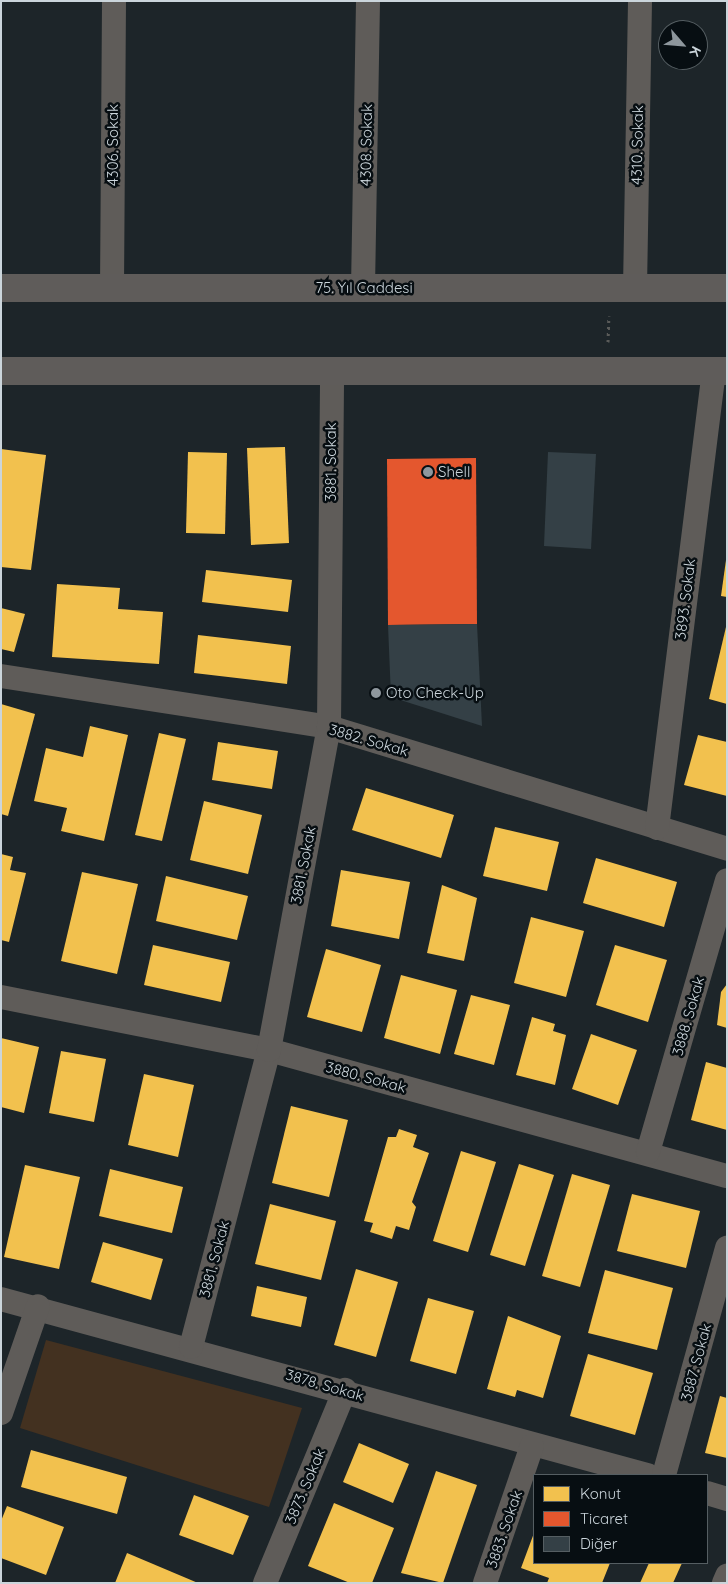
<!DOCTYPE html>
<meta charset="utf-8">
<style>
body{margin:0}
#map{position:relative;width:728px;height:1584px;overflow:hidden;background:#1d2529;font-family:Quicksand,sans-serif}
div>[style]{position:absolute}
.green>*{inset:0;background:#433120}
.homes>*{inset:0;background:#f2c14e}
.shops>*{inset:0;background:#e4572e}
.building>*{inset:0;background:#344046}
.path>*{height:3px;margin-top:-1.5px;transform-origin:0;background:repeating-linear-gradient(90deg,#5a5b59 0 2.5px,transparent 0 6.5px)}
.street>*{height:24px;margin:-12px;padding:0 12px;transform-origin:12px;border-radius:12px;background:#5f5c59}
.primary>*{height:28px;margin:-14px;padding:0 14px;transform-origin:14px;border-radius:14px;background:#5f5c5a}
.dots>*{width:14px;height:14px;translate:-50% -50%;box-sizing:border-box;border:2px solid #070e12;border-radius:50%}
span{translate:-50% -50%;white-space:nowrap;text-align:center;line-height:1.15;-webkit-text-stroke:5px #070e12;paint-order:stroke}
.street-label{font-size:15px;color:#cbd5db}
.poi-label{font-size:15px;color:#cbd5db}
.left{translate:0 -50%;text-align:left}
.frame{position:absolute;inset:0;border:2px solid #cbd5db;pointer-events:none}
.legend{position:absolute;left:533px;top:1474px;width:175px;height:90px;box-sizing:border-box;background:#070e12;border:1px solid #555e62;margin:0;padding:6px 9px;list-style:none;font-size:15px;color:#cbd5db}
.legend li{display:flex;align-items:center;gap:10px;height:25px}
.legend b{width:25px;border:1px solid #555e62}
.north{position:absolute;left:658px;top:20px;width:50px;height:50px;box-sizing:border-box;background:#070e12;border:1px solid #555e62;border-radius:50%;rotate:117deg;font-size:14px;font-weight:700;line-height:20px;text-align:center;color:#cbd5db}
.north::after{content:'';display:block;margin:auto;width:18px;height:22px;background:#8e979d;clip-path:polygon(50% 0,100% 100%,50% 72%,0 100%)}
</style>
<div id="map">
<div class="green">
<div style="clip-path:polygon(46px 1340px,302px 1408px,269px 1507px,20px 1428px)"></div>
</div>
<div class="homes">
<div style="clip-path:polygon(285px 447px,289px 543px,251px 545px,247px 448px)"></div>
<div style="clip-path:polygon(1px 449px,46px 455px,31px 570px,1px 567px)"></div>
<div style="clip-path:polygon(188px 452px,227px 453px,225px 534px,186px 533px)"></div>
<div style="clip-path:polygon(726px 560px,727px 560px,727px 597px,721px 596px)"></div>
<div style="clip-path:polygon(206px 570px,292px 580px,288px 612px,202px 602px)"></div>
<div style="clip-path:polygon(57px 584px,120px 588px,118px 609px,163px 612px,159px 664px,52px 657px)"></div>
<div style="clip-path:polygon(1px 608px,25px 614px,14px 652px,1px 649px)"></div>
<div style="clip-path:polygon(726px 627px,727px 627px,727px 704px,709px 699px)"></div>
<div style="clip-path:polygon(198px 635px,291px 646px,287px 684px,194px 673px)"></div>
<div style="clip-path:polygon(1px 704px,35px 714px,8px 816px,1px 814px)"></div>
<div style="clip-path:polygon(90px 726px,128px 735px,104px 841px,61px 831px,67px 808px,34px 801px,46px 748px,83px 757px)"></div>
<div style="clip-path:polygon(159px 733px,186px 739px,162px 841px,135px 835px)"></div>
<div style="clip-path:polygon(698px 735px,727px 742px,727px 796px,684px 785px)"></div>
<div style="clip-path:polygon(218px 742px,278px 751px,272px 789px,212px 780px)"></div>
<div style="clip-path:polygon(366px 788px,454px 815px,441px 858px,352px 830px)"></div>
<div style="clip-path:polygon(204px 801px,262px 815px,248px 874px,190px 860px)"></div>
<div style="clip-path:polygon(495px 827px,559px 842px,547px 891px,483px 876px)"></div>
<div style="clip-path:polygon(1px 854px,13px 857px,10px 870px,26px 873px,9px 942px,1px 940px)"></div>
<div style="clip-path:polygon(596px 858px,677px 882px,664px 927px,583px 903px)"></div>
<div style="clip-path:polygon(341px 870px,410px 882px,399px 939px,331px 926px)"></div>
<div style="clip-path:polygon(82px 872px,138px 884px,117px 974px,61px 961px)"></div>
<div style="clip-path:polygon(166px 876px,248px 896px,237px 940px,156px 921px)"></div>
<div style="clip-path:polygon(442px 885px,477px 898px,464px 961px,427px 953px)"></div>
<div style="clip-path:polygon(531px 917px,584px 931px,566px 997px,514px 983px)"></div>
<div style="clip-path:polygon(153px 945px,230px 962px,221px 1002px,144px 985px)"></div>
<div style="clip-path:polygon(615px 945px,667px 960px,648px 1022px,596px 1005px)"></div>
<div style="clip-path:polygon(326px 949px,381px 965px,362px 1032px,307px 1017px)"></div>
<div style="clip-path:polygon(401px 975px,457px 990px,440px 1054px,384px 1038px)"></div>
<div style="clip-path:polygon(727px 984px,727px 1028px,717px 1025px,721px 992px)"></div>
<div style="clip-path:polygon(471px 995px,510px 1005px,494px 1065px,454px 1054px)"></div>
<div style="clip-path:polygon(532px 1017px,555px 1024px,553px 1031px,566px 1035px,555px 1085px,516px 1075px)"></div>
<div style="clip-path:polygon(591px 1034px,637px 1050px,618px 1105px,572px 1089px)"></div>
<div style="clip-path:polygon(1px 1038px,39px 1047px,24px 1113px,1px 1107px)"></div>
<div style="clip-path:polygon(61px 1051px,106px 1059px,94px 1122px,49px 1113px)"></div>
<div style="clip-path:polygon(706px 1062px,727px 1068px,727px 1130px,691px 1120px)"></div>
<div style="clip-path:polygon(144px 1074px,194px 1085px,178px 1157px,128px 1145px)"></div>
<div style="clip-path:polygon(291px 1106px,348px 1120px,329px 1197px,272px 1183px)"></div>
<div style="clip-path:polygon(399px 1129px,417px 1135px,413px 1147px,429px 1153px,412px 1202px,416px 1207px,409px 1230px,396px 1226px,392px 1239px,370px 1232px,373px 1223px,364px 1221px,388px 1137px,396px 1137px)"></div>
<div style="clip-path:polygon(461px 1151px,496px 1162px,468px 1252px,433px 1241px)"></div>
<div style="clip-path:polygon(519px 1164px,554px 1175px,525px 1266px,490px 1255px)"></div>
<div style="clip-path:polygon(25px 1165px,80px 1177px,59px 1269px,4px 1257px)"></div>
<div style="clip-path:polygon(110px 1169px,183px 1187px,172px 1233px,99px 1216px)"></div>
<div style="clip-path:polygon(572px 1174px,610px 1185px,580px 1287px,542px 1276px)"></div>
<div style="clip-path:polygon(632px 1194px,700px 1211px,686px 1268px,617px 1251px)"></div>
<div style="clip-path:polygon(270px 1204px,336px 1221px,321px 1280px,255px 1264px)"></div>
<div style="clip-path:polygon(103px 1242px,163px 1259px,151px 1300px,91px 1282px)"></div>
<div style="clip-path:polygon(356px 1269px,398px 1282px,376px 1357px,334px 1345px)"></div>
<div style="clip-path:polygon(605px 1270px,673px 1288px,657px 1350px,588px 1333px)"></div>
<div style="clip-path:polygon(257px 1286px,307px 1297px,301px 1327px,251px 1316px)"></div>
<div style="clip-path:polygon(428px 1298px,474px 1311px,456px 1374px,410px 1361px)"></div>
<div style="clip-path:polygon(508px 1316px,561px 1336px,543px 1398px,517px 1390px,515px 1397px,487px 1389px)"></div>
<div style="clip-path:polygon(588px 1354px,653px 1373px,635px 1435px,570px 1416px)"></div>
<div style="clip-path:polygon(720px 1396px,727px 1398px,727px 1458px,705px 1453px)"></div>
<div style="clip-path:polygon(359px 1443px,409px 1464px,393px 1503px,343px 1482px)"></div>
<div style="clip-path:polygon(31px 1450px,127px 1477px,117px 1514px,21px 1487px)"></div>
<div style="clip-path:polygon(436px 1471px,477px 1485px,443px 1583px,401px 1573px)"></div>
<div style="clip-path:polygon(194px 1495px,249px 1516px,233px 1555px,179px 1535px)"></div>
<div style="clip-path:polygon(334px 1503px,394px 1528px,372px 1583px,350px 1583px,308px 1566px)"></div>
<div style="clip-path:polygon(7px 1506px,64px 1527px,46px 1575px,1px 1558px,1px 1521px)"></div>
<div style="clip-path:polygon(534px 1533px,534px 1563px,610px 1563px,602px 1583px,547px 1583px,549px 1578px,521px 1568px)"></div>
<div style="clip-path:polygon(127px 1553px,198px 1583px,115px 1583px)"></div>
<div style="clip-path:polygon(649px 1563px,682px 1563px,673px 1583px,640px 1583px)"></div>
</div>
<div class="shops">
<div style="clip-path:polygon(476px 458px,477px 624px,388px 625px,387px 459px)"></div>
</div>
<div class="building">
<div style="clip-path:polygon(548px 452px,596px 454px,591px 549px,544px 546px)"></div>
<div style="clip-path:polygon(477px 624px,482px 726px,391px 697px,388px 625px)"></div>
</div>
<div class="path">
<div style="left:608px;top:342px;width:26px;rotate:-88deg"></div>
</div>
<div class="street">
<div style="left:112px;top:288px;width:287px;rotate:-89.6deg"></div>
<div style="left:363px;top:288px;width:287px;rotate:-89deg"></div>
<div style="left:635px;top:288px;width:287px;rotate:-89deg"></div>
<div style="left:1px;top:676px;width:332px;rotate:8.8deg"></div>
<div style="left:329px;top:727px;width:416px;rotate:17deg"></div>
<div style="left:657px;top:828px;width:461px;rotate:-82.9deg"></div>
<div style="left:1px;top:997px;width:273px;rotate:11.2deg"></div>
<div style="left:269px;top:1050px;width:475px;rotate:15.4deg"></div>
<div style="left:648px;top:1152px;width:283px;rotate:-73.8deg"></div>
<div style="left:1px;top:1299px;width:670px;rotate:15.24deg"></div>
<div style="left:191px;top:1347px;width:307px;rotate:-75.3deg"></div>
<div style="left:269px;top:1050px;width:329px;rotate:-79.5deg"></div>
<div style="left:329px;top:727px;width:356px;rotate:-89.5deg"></div>
<div style="left:1px;top:1413px;width:113px;rotate:-70.9deg"></div>
<div style="left:664px;top:1475px;width:236px;rotate:-74.5deg"></div>
<div style="left:707px;top:1493px;width:21px;rotate:17deg"></div>
<div style="left:265px;top:1583px;width:209px;rotate:-67.5deg"></div>
<div style="left:485px;top:1583px;width:145px;rotate:-71.1deg"></div>
<div style="left:724px;top:1583px;width:8px;rotate:-67deg"></div>
</div>
<div class="primary">
<div style="left:1px;top:288px;width:726px"></div>
<div style="left:1px;top:371px;width:726px"></div>
</div>
<div class="dots">
<div style="left:428px;top:472px;background:#8e979d"></div>
<div style="left:376px;top:693px;background:#8e979d"></div>
</div>
<div class="street-label">
<span style="left:113px;top:145px;rotate:-90deg">4306. Sokak</span>
<span style="left:366px;top:145px;rotate:-89deg">4308. Sokak</span>
<span style="left:637px;top:145px;rotate:-89deg">4310. Sokak</span>
<span style="left:364px;top:288px">75. Yıl Caddesi</span>
<span style="left:331px;top:462px;rotate:-90deg">3881. Sokak</span>
<span style="left:685px;top:599px;rotate:-83deg">3893. Sokak</span>
<span style="left:369px;top:740px;rotate:16deg">3882. Sokak</span>
<span style="left:303px;top:865px;rotate:-79deg">3881. Sokak</span>
<span style="left:688px;top:1016px;rotate:-74deg">3888. Sokak</span>
<span style="left:366px;top:1077px;rotate:15deg">3880. Sokak</span>
<span style="left:214px;top:1259px;rotate:-75deg">3881. Sokak</span>
<span style="left:696px;top:1362px;rotate:-75deg">3887. Sokak</span>
<span style="left:325px;top:1385px;rotate:16deg">3878. Sokak</span>
<span style="left:305px;top:1486px;rotate:-67deg">3873. Sokak</span>
<span style="left:504px;top:1529px;rotate:-71deg">3883. Sokak</span>
</div>
<div class="poi-label">
<span class="left" style="left:438px;top:472px">Shell</span>
<span class="left" style="left:386px;top:693px">Oto Check-Up</span>
</div>
<div class="frame"></div>
<ul class="legend">
<li><b style="height:14px;background:#f2c14e"></b>Konut</li>
<li><b style="height:14px;background:#e4572e"></b>Ticaret</li>
<li><b style="height:14px;background:#344046"></b>Diğer</li>
</ul>
<div class="north">K</div>
</div>
